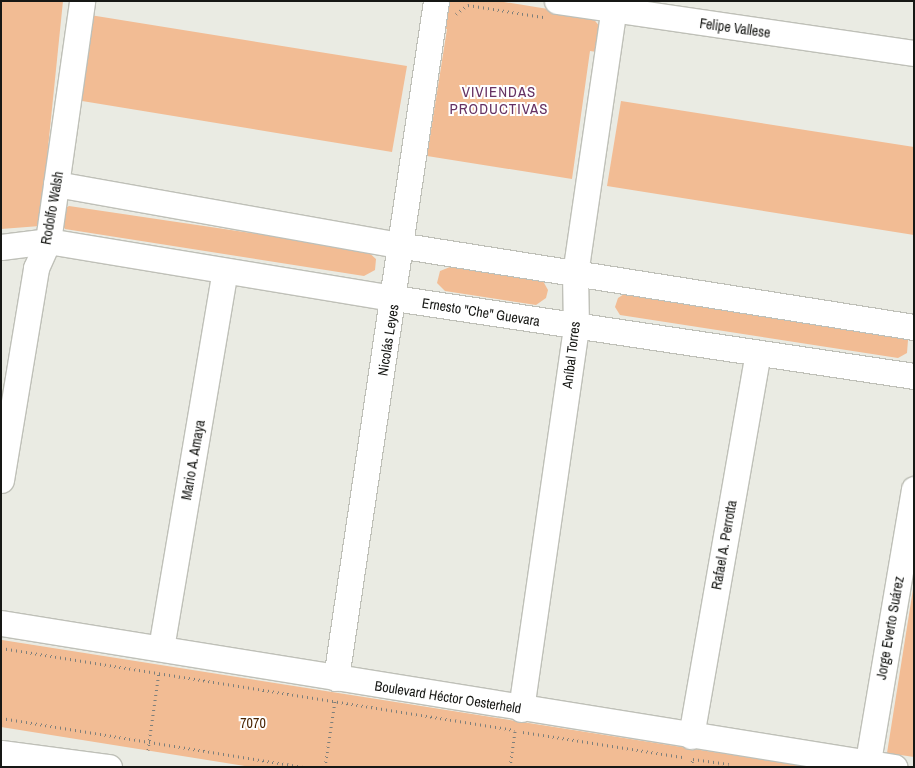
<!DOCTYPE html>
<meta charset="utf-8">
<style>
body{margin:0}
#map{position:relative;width:915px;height:768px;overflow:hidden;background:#eaebe3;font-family:"Archivo Narrow",sans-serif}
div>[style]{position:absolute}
.green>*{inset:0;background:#f2bc94}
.path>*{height:3px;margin-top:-1.5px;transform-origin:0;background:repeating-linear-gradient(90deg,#7e7f7a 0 1px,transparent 0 5px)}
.roads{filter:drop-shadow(1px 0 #bfc0b8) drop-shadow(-1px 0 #bfc0b8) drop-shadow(0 1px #bfc0b8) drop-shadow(0 -1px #bfc0b8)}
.minor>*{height:25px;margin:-12.5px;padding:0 12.5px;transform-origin:12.5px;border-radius:12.5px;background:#fff}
span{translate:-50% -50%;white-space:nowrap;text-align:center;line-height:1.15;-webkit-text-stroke:4px #fff;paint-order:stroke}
.street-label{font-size:14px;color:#171815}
.park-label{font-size:14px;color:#492300}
.neighbourhood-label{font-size:15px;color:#663263;letter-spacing:1px}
.frame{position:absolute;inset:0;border:2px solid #171815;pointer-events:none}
</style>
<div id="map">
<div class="green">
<div style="clip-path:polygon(1px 1px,63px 1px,40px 226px,1px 229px)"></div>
<div style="clip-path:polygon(449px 1px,498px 1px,591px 16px,601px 28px,597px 52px,590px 51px,572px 179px,427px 156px,447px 29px,440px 28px)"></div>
<div style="clip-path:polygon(90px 15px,407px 66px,392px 152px,76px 100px)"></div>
<div style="clip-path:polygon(621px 101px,914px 147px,914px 235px,607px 186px)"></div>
<div style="clip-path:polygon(69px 206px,366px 250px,376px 259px,375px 270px,364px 276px,65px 229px,60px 222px,60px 211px)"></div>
<div style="clip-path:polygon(450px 267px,543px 281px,548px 290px,546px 298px,536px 305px,445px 291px,437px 283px,440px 271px)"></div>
<div style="clip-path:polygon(624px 294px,901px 333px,908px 340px,907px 353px,898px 358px,620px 315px,615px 307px,618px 298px)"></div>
<div style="clip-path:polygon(914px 583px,914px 757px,887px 753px)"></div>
<div style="clip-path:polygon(2px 640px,808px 767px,251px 767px,1px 727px)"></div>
</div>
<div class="path">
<div style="left:456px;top:14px;width:15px;rotate:-37deg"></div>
<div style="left:468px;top:5px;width:76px;rotate:9.1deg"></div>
<div style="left:1px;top:648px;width:520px;rotate:9.08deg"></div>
<div style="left:1px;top:718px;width:306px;rotate:9.2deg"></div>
<div style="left:523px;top:732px;width:161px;rotate:8.9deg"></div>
<div style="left:148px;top:750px;width:79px;rotate:-82deg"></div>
<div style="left:693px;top:759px;width:36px;rotate:8deg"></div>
<div style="left:325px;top:767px;width:67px;rotate:-81.4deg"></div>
<div style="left:510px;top:767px;width:37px;rotate:-82deg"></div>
<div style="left:691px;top:767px;width:9px;rotate:-77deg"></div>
</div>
<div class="roads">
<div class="minor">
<div style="left:557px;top:1px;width:361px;rotate:8.3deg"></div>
<div style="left:56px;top:184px;width:347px;rotate:10.1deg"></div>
<div style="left:398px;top:245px;width:522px;rotate:9.03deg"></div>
<div style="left:1px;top:247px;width:47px;rotate:-7.3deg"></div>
<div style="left:48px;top:241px;width:351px;rotate:9.4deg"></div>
<div style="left:394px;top:298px;width:526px;rotate:8.53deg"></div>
<div style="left:1px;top:480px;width:215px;rotate:-80.6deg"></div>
<div style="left:36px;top:268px;width:30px;rotate:-66deg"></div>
<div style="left:48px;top:241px;width:242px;rotate:-81.9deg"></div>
<div style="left:1px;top:623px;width:905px;rotate:9.16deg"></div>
<div style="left:161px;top:648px;width:382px;rotate:-80.4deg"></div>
<div style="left:336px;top:678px;width:684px;rotate:-81.6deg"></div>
<div style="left:521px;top:709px;width:387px;rotate:-81.8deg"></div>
<div style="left:576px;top:326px;width:52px;rotate:-91.1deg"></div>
<div style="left:575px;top:274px;width:276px;rotate:-81.7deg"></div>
<div style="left:691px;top:736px;width:388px;rotate:-80.1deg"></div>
<div style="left:1px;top:753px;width:109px;rotate:7.4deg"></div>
<div style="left:867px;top:767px;width:282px;rotate:-80.4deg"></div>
</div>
</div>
<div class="street-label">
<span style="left:735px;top:28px;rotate:8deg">Felipe Vallese</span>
<span style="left:52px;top:208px;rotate:-80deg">Rodolfo Walsh</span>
<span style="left:481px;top:312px;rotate:9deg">Ernesto "Che" Guevara</span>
<span style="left:388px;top:340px;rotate:-81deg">Nicolás Leyes</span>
<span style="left:571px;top:355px;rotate:-83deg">Aníbal Torres</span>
<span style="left:193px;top:460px;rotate:-80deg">Mario A. Amaya</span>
<span style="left:724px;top:545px;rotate:-80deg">Rafael A. Perrotta</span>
<span style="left:890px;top:628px;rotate:-80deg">Jorge Everto Suárez</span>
<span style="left:448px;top:697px;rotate:9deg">Boulevard Héctor Oesterheld</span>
</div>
<div class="park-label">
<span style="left:253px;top:723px">7070</span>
</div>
<div class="neighbourhood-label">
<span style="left:499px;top:100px">VIVIENDAS<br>PRODUCTIVAS</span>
</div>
<div class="frame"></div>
</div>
